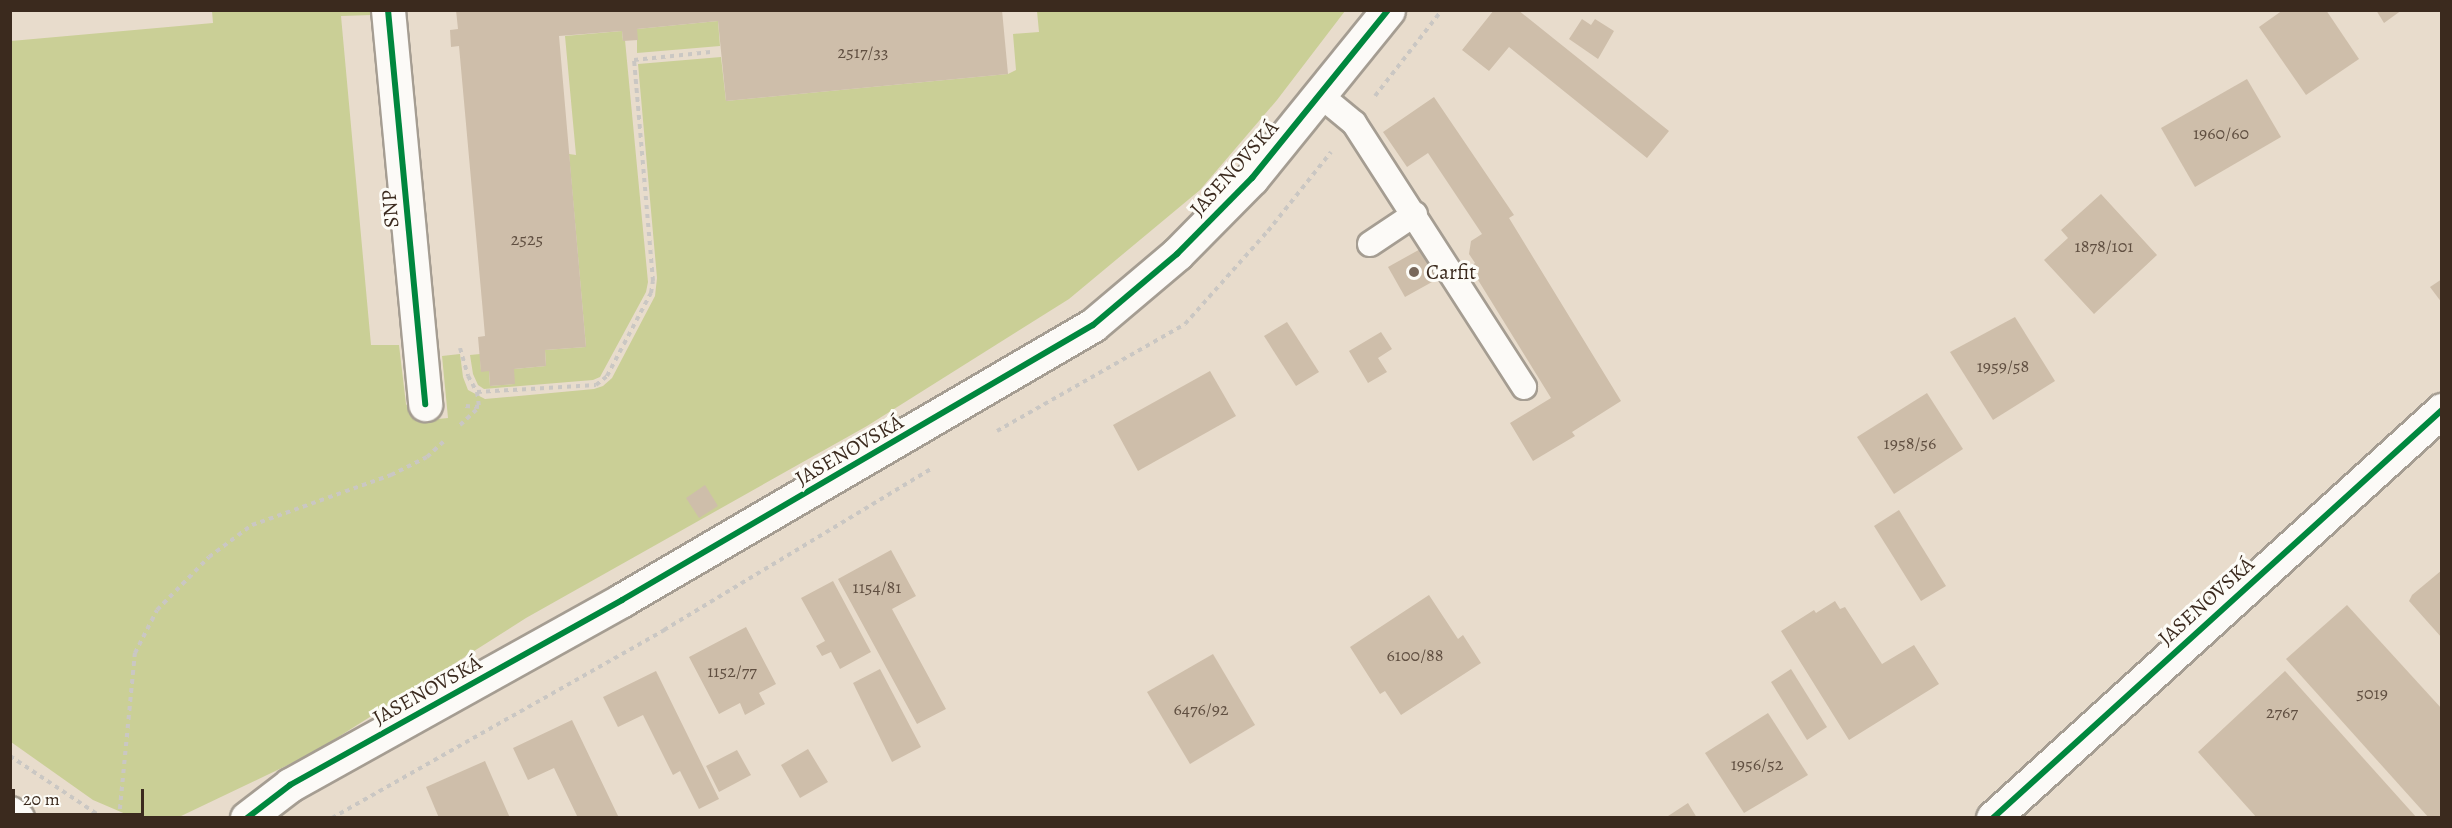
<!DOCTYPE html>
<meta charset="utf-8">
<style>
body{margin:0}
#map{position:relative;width:2452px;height:828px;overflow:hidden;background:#e8dccc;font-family:Alegreya,serif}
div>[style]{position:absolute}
.green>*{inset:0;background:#cacf96}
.building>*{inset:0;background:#cebeaa}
.path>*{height:4px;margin-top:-2px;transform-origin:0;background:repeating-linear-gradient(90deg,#cac7c3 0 4.5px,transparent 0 9px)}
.roads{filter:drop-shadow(2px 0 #a59d92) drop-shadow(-2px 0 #a59d92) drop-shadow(0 2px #a59d92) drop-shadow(0 -2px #a59d92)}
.service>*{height:24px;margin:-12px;padding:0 12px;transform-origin:12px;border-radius:12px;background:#fcfaf7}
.minor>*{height:33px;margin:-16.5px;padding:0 16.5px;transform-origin:16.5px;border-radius:16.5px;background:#fcfaf7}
.tertiary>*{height:33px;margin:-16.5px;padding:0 16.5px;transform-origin:16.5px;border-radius:16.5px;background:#fcfaf7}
.cycleway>*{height:6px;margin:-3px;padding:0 3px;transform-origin:3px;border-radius:3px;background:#00873e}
.dots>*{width:16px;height:16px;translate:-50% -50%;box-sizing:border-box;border:3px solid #fdfcf7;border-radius:50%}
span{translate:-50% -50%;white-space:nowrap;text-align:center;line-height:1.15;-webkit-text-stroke:6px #fdfcf7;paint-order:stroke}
.number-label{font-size:18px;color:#604f41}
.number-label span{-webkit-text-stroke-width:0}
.street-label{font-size:21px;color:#3b2a1e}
.poi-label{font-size:21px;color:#3b2a1e}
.left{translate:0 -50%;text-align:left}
.frame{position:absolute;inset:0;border:12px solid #3b2a1e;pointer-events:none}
.scale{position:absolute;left:12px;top:789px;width:132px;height:27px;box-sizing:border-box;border:3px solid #3b2a1e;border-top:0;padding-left:8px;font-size:18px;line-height:21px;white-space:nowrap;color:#3b2a1e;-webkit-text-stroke:4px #fdfcf7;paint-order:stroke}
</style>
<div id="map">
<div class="green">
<div style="clip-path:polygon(212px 11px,371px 11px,372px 15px,341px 16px,371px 345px,399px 345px,406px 404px,418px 421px,448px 418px,442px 356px,460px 354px,463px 377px,468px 390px,485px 399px,594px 389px,603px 386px,612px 378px,655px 296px,657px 278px,638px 64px,721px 57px,726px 101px,1008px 74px,1016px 70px,1013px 34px,1039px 32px,1037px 11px,1345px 11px,1277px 100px,1200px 190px,1069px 299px,867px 426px,526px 618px,313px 753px,179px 817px,135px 818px,93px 800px,11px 742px,11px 41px,213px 23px)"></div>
<div style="clip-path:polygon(718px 21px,720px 46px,637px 53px,637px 29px)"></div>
<div style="clip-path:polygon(622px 31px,623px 41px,625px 40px,648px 282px,646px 292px,600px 377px,593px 380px,484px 389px,478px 385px,473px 374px,470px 355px,480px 354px,481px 371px,489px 371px,490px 386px,514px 384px,514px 369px,546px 366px,545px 350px,586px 347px,569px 154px,576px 155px,565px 36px)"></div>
</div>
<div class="building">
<div style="clip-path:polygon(456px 10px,1002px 10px,1008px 74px,726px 101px,718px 21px,637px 29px,638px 40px,623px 41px,622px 31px,559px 36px,586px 347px,545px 350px,546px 366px,514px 369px,515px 384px,490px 386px,489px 371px,481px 372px,478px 337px,485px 336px,483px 313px,459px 46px,451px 47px,450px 30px,458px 29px)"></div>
<div style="clip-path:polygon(1494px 10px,1518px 10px,1669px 131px,1647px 158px,1509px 47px,1489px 71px,1462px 50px)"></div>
<div style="clip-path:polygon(2283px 10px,2326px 10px,2359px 59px,2306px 95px,2259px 27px)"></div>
<div style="clip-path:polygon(2376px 10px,2402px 10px,2384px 23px)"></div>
<div style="clip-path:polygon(1582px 19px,1591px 25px,1595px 19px,1614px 31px,1598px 59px,1569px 39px)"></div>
<div style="clip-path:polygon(2247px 79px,2281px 137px,2195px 187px,2161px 128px)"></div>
<div style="clip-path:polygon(1434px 97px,1514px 215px,1509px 218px,1621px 401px,1572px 432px,1575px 436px,1533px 461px,1510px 423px,1551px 398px,1470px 267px,1475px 263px,1469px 254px,1471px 241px,1482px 234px,1428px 153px,1407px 167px,1383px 132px)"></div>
<div style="clip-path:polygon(2101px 194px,2157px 255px,2094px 314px,2044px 260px,2068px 238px,2061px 230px)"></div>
<div style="clip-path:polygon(1424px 247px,1441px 277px,1405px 297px,1388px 267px)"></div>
<div style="clip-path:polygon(2442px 279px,2442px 303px,2430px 287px)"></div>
<div style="clip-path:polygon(2015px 317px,2055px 381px,1993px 420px,1950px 352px)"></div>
<div style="clip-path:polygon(1287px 322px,1319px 372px,1296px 386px,1264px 336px)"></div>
<div style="clip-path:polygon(1381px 332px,1392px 349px,1378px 358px,1387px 372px,1368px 383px,1349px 351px)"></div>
<div style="clip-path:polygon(1210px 371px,1236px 416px,1138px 471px,1113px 425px)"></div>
<div style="clip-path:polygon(1927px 393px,1963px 449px,1894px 494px,1857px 437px)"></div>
<div style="clip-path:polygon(705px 485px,718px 506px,699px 518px,686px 498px)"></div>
<div style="clip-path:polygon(1899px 510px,1946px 586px,1921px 601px,1874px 526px)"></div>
<div style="clip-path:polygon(891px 550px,916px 596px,892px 609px,946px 709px,917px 724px,838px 579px)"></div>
<div style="clip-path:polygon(2442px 570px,2442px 638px,2409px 601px,2412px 595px)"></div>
<div style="clip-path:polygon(833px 581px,871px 652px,840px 669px,831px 652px,822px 656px,816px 646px,825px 641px,801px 598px)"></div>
<div style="clip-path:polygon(1429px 595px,1458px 639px,1463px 635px,1481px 663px,1401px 715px,1385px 691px,1380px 694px,1350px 647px)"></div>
<div style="clip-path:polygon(1835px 601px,1840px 609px,1845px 607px,1882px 664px,1914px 645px,1939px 684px,1849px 740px,1781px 631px,1814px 610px,1816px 613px)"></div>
<div style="clip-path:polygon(2347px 605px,2442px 709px,2442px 818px,2429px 818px,2286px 659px)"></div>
<div style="clip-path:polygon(746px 627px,776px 684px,759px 693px,765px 704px,745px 715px,740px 703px,719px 714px,689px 657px)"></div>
<div style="clip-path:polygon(1213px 654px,1255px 725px,1190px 764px,1147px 692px)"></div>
<div style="clip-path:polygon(880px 669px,921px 747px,892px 762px,853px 683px)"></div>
<div style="clip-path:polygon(1791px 669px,1827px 727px,1807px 740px,1771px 682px)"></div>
<div style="clip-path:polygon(656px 671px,719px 799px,699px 809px,680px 771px,673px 775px,643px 715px,618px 727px,603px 697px)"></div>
<div style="clip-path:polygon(2285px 671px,2417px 818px,2257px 818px,2198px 752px)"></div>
<div style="clip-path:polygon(1768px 713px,1808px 775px,1744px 813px,1705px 753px)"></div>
<div style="clip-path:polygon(572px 720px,619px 818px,578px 818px,554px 768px,528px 780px,513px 748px)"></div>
<div style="clip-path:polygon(808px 749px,828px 782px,800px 798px,781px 765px)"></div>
<div style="clip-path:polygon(737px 750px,751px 775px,719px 792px,706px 766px)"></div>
<div style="clip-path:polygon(485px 761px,510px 818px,439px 818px,426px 787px)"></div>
<div style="clip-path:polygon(1688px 803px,1697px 818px,1665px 818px)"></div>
</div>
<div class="path">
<div style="left:1375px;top:96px;width:109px;rotate:-52.1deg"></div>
<div style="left:460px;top:348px;width:29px;rotate:74deg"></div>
<div style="left:468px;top:376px;width:18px;rotate:61deg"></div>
<div style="left:477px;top:392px;width:119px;rotate:-3.4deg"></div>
<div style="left:596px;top:385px;width:14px;rotate:-39deg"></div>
<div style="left:607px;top:376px;width:94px;rotate:-62.1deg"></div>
<div style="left:651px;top:293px;width:12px;rotate:-81deg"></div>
<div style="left:653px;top:281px;width:222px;rotate:-94.9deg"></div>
<div style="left:634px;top:60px;width:77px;rotate:-5.9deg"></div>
<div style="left:477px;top:392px;width:15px;rotate:82deg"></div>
<div style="left:460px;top:425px;width:26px;rotate:-43deg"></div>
<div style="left:479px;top:407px;width:14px;rotate:-176deg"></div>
<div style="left:997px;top:431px;width:216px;rotate:-29.6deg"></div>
<div style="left:1185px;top:324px;width:125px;rotate:-48.3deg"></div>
<div style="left:1268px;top:231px;width:101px;rotate:-51.4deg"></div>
<div style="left:10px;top:756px;width:112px;rotate:33.7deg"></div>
<div style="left:119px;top:818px;width:166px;rotate:-84.5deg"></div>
<div style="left:135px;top:653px;width:48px;rotate:-62.9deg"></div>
<div style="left:157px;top:610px;width:74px;rotate:-45.5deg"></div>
<div style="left:209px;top:557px;width:54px;rotate:-36.7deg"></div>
<div style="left:252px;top:525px;width:148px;rotate:-19.8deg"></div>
<div style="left:391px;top:475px;width:40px;rotate:-26.6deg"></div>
<div style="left:427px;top:457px;width:23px;rotate:-43deg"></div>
<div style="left:332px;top:818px;width:382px;rotate:-29.5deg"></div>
<div style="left:664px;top:630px;width:314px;rotate:-31.1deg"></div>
</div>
<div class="roads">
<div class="service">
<div style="left:1320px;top:95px;width:44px;rotate:39.5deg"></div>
<div style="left:1354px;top:123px;width:314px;rotate:57.2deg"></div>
<div style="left:1370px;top:244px;width:54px;rotate:-33.7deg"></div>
</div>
<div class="minor">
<div style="left:388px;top:10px;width:396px;rotate:84.6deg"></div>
<div style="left:10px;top:813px;width:9px;rotate:36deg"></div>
<div style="left:1993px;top:818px;width:607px;rotate:-42.26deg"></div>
</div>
<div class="tertiary">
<div style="left:247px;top:818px;width:54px;rotate:-37.5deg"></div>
<div style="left:290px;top:785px;width:380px;rotate:-29.1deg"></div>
<div style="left:622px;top:600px;width:545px;rotate:-30.28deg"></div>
<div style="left:1093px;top:325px;width:110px;rotate:-40.2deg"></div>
<div style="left:1177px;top:254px;width:107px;rotate:-45.4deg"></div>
<div style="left:1252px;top:178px;width:216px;rotate:-51deg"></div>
</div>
</div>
<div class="cycleway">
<div style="left:388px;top:10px;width:396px;rotate:84.6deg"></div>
<div style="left:247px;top:818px;width:54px;rotate:-37.5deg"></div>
<div style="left:290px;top:785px;width:380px;rotate:-29.1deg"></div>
<div style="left:622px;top:600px;width:545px;rotate:-30.28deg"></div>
<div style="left:1093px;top:325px;width:110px;rotate:-40.2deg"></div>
<div style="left:1177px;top:254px;width:107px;rotate:-45.4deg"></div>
<div style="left:1252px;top:178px;width:216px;rotate:-51deg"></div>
<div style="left:1993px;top:818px;width:607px;rotate:-42.26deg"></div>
</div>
<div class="dots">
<div style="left:1414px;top:272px;background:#78685b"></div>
</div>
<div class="number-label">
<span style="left:863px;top:52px">2517/33</span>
<span style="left:2221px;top:133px">1960/60</span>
<span style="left:527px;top:239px">2525</span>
<span style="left:2104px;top:246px">1878/101</span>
<span style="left:2003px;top:366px">1959/58</span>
<span style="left:1910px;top:443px">1958/56</span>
<span style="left:877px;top:587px">1154/81</span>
<span style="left:1415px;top:655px">6100/88</span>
<span style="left:732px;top:671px">1152/77</span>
<span style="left:2372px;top:693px">5019</span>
<span style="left:1201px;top:709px">6476/92</span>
<span style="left:2282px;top:712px">2767</span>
<span style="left:1757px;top:764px">1956/52</span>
</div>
<div class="street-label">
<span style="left:1234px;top:168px;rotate:-48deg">JASENOVSKÁ</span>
<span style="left:390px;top:209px;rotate:-95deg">SNP</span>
<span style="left:849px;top:450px;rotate:-30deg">JASENOVSKÁ</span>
<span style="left:2206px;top:601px;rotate:-42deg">JASENOVSKÁ</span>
<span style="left:427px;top:690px;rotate:-29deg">JASENOVSKÁ</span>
</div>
<div class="poi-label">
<span class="left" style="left:1426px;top:272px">Carfit</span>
</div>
<div class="frame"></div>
<div class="scale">20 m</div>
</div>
